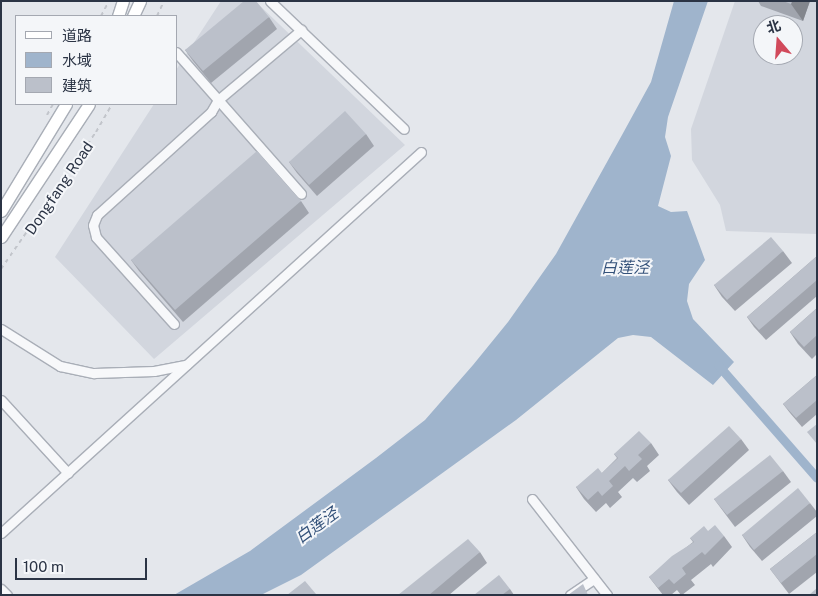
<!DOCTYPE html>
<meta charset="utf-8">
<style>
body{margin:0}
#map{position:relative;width:818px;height:596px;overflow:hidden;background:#e4e7ec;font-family:"Public Sans","Noto Sans SC",sans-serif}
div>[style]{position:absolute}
.built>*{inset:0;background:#d2d6de}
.water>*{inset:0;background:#9fb4cc}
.canal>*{height:9px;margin:-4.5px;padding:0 4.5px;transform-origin:4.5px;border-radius:4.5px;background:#9fb4cc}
.path>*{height:2px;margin-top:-1px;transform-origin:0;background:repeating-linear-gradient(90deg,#c2c5cb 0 4px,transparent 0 8px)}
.roads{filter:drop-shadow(1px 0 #a9aeb7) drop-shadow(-1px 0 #a9aeb7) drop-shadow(0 1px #a9aeb7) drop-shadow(0 -1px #a9aeb7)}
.minor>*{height:9px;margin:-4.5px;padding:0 4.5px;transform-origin:4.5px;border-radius:4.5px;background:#f7f8fa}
.major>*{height:11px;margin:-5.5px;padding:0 5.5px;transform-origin:5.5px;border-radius:5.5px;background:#fff}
.wall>*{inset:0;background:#a1a5ae}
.shaded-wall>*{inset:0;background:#83868d}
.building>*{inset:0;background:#bbc0ca}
span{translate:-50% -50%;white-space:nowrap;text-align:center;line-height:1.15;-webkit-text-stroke:4px #f4f6f9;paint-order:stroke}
.street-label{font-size:15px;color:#2b3445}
.water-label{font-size:16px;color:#34527a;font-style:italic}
.frame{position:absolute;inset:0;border:2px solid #2b3445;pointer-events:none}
.legend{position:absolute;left:15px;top:15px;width:162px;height:90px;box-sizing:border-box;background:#f4f6f9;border:1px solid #a4a8b1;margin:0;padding:6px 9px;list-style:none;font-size:15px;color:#2b3445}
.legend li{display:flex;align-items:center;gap:10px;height:25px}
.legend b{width:25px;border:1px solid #a4a8b1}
.north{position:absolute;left:753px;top:15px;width:50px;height:50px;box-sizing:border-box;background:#f4f6f9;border:1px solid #a4a8b1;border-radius:50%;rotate:342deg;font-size:14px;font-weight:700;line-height:20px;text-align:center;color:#2b3445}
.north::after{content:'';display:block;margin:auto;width:18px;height:22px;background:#d1495b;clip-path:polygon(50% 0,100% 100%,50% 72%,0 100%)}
.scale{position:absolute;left:15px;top:558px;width:132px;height:22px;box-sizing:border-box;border:2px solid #2b3445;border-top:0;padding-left:6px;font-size:15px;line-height:18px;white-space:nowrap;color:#2b3445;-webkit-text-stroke:4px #f4f6f9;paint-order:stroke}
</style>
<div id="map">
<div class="built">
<div style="clip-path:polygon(221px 1px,255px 1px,405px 145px,154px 359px,55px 257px,154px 104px,176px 104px,176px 70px)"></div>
<div style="clip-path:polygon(evenodd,735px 1px,817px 1px,817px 234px,726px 231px,720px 205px,692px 160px,691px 129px,735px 1px,763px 25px,793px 25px,793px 55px,763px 55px,763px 25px)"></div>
</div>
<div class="water">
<div style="clip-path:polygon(674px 1px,708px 1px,668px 117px,665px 137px,671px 156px,658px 206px,671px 212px,687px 211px,705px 260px,689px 284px,687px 301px,693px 319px,734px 362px,713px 385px,651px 337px,633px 335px,618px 338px,516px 420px,301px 575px,261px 595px,174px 595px,250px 551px,376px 458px,425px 420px,473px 365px,508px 322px,556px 254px,622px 135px,651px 82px)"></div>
</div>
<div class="canal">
<div style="left:718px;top:365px;width:150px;rotate:48.8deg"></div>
</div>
<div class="path">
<div style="left:101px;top:16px;width:17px;rotate:-62deg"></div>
<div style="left:157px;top:16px;width:17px;rotate:-65deg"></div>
<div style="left:47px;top:115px;width:13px;rotate:-61deg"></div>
<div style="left:1px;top:269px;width:167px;rotate:-55.3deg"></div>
<div style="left:96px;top:132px;width:32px;rotate:-60deg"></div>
</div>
<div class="roads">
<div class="minor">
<div style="left:270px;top:1px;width:185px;rotate:43.7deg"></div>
<div style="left:176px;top:52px;width:189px;rotate:48.6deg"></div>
<div style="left:174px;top:324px;width:117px;rotate:-131.9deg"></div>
<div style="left:96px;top:237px;width:12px;rotate:-104deg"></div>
<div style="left:93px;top:225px;width:11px;rotate:-68deg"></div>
<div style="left:97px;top:215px;width:154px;rotate:-42.1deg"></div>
<div style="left:211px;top:112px;width:14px;rotate:-60deg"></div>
<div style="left:218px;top:100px;width:109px;rotate:-40.1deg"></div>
<div style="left:1px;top:329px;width:70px;rotate:32.1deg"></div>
<div style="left:60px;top:366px;width:35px;rotate:12deg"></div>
<div style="left:94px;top:373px;width:60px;rotate:-1.9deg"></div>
<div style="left:154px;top:371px;width:33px;rotate:-11deg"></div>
<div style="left:1px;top:400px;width:99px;rotate:47.5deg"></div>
<div style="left:532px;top:499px;width:122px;rotate:52deg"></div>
<div style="left:1px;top:533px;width:567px;rotate:-42.21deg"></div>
<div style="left:1px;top:589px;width:8px;rotate:45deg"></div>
<div style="left:570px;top:595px;width:29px;rotate:-34deg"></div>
</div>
<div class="major">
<div style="left:118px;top:16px;width:16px;rotate:-72deg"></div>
<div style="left:133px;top:16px;width:17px;rotate:-65deg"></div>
<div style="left:1px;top:211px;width:125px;rotate:-58.7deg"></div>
<div style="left:1px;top:237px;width:159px;rotate:-56.5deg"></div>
</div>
</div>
<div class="wall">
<div style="clip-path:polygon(758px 1px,810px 1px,803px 21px,761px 6px)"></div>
<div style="clip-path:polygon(269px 17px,277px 29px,211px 83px,193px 61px,185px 50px)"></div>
<div style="clip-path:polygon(366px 134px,374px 146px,317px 196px,297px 173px,289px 162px)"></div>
<div style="clip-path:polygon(301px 201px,309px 213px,183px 322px,139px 271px,131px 260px)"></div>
<div style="clip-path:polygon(783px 251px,792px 263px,735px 311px,722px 297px,714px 285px)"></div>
<div style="clip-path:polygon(817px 256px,817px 296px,766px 340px,754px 327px,747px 317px)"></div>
<div style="clip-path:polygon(817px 308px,817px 354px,812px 359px,798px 344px,790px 332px)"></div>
<div style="clip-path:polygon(817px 375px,817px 414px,802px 427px,790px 413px,783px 404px)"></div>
<div style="clip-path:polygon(741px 439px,749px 450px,689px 505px,677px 492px,668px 480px)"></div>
<div style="clip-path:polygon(651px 443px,659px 455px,647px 466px,650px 471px,637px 482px,633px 478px,618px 492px,622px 497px,610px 508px,606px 503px,596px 512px,584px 499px,576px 487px,602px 473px,617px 458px,614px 454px)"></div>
<div style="clip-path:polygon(783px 471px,791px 482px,735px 527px,714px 499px)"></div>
<div style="clip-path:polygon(810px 503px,817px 512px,817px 516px,762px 561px,750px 547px,742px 535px)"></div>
<div style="clip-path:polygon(817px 532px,817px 572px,789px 594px,770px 569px)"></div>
<div style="clip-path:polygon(724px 536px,732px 547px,713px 567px,711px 564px,691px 580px,695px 585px,682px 595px,681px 595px,677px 590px,671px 595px,663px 595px,649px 577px,693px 542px,690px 538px)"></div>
<div style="clip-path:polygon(480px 552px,487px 563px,449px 595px,398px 595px)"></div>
<div style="clip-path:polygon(510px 589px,514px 595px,474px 595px)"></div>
</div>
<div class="shaded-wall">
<div style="clip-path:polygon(792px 1px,810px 1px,803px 21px,791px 4px)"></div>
</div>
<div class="building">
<div style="clip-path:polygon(244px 1px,256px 1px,269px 17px,203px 71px,185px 50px)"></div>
<div style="clip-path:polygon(783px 1px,792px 1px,791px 4px)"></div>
<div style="clip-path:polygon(345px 111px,366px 134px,309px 185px,289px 162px)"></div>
<div style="clip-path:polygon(257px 151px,301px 201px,175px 310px,131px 260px)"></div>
<div style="clip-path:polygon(771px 237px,783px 251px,727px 300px,714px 285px)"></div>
<div style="clip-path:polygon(817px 256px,817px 280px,759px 330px,747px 317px)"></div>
<div style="clip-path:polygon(817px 308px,817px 335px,804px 347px,790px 332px)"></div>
<div style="clip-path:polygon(817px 375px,817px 400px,796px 418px,783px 404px)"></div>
<div style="clip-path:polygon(817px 424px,817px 444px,807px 432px)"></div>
<div style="clip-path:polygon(729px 426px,741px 439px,681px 493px,668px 480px)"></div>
<div style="clip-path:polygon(639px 431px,651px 443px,638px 455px,642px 459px,629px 471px,625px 466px,609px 481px,613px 486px,602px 496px,598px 491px,588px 500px,576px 487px,598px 468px,602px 473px,618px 458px,614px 454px)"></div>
<div style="clip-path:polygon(770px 455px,783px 471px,727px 515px,714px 499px)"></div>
<div style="clip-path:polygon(798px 488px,810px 503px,754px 550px,742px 535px)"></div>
<div style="clip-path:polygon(715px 525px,724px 536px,705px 555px,702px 552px,682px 568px,686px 574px,674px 584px,669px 579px,658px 588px,649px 577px,672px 556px,694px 542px,690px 538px,704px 526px,708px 531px)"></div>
<div style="clip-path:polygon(817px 532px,817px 554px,781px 583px,770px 569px)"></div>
<div style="clip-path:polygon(468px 539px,480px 552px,429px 595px,398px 595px)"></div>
<div style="clip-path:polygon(499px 575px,510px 589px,502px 595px,474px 595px)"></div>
<div style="clip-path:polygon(305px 581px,316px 594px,315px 595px,287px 595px)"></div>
<div style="clip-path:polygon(583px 584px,588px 595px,568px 595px)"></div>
<div style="clip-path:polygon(817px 588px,817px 595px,809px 595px)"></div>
</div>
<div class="street-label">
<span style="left:59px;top:188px;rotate:-56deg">Dongfang Road</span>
</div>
<div class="water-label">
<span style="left:625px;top:268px">白莲泾</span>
<span style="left:317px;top:526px;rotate:-36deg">白莲泾</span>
</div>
<div class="frame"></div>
<ul class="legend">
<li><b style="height:6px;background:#fff"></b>道路</li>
<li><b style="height:14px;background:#9fb4cc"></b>水域</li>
<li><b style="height:14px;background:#bbc0ca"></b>建筑</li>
</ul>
<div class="north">北</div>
<div class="scale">100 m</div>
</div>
